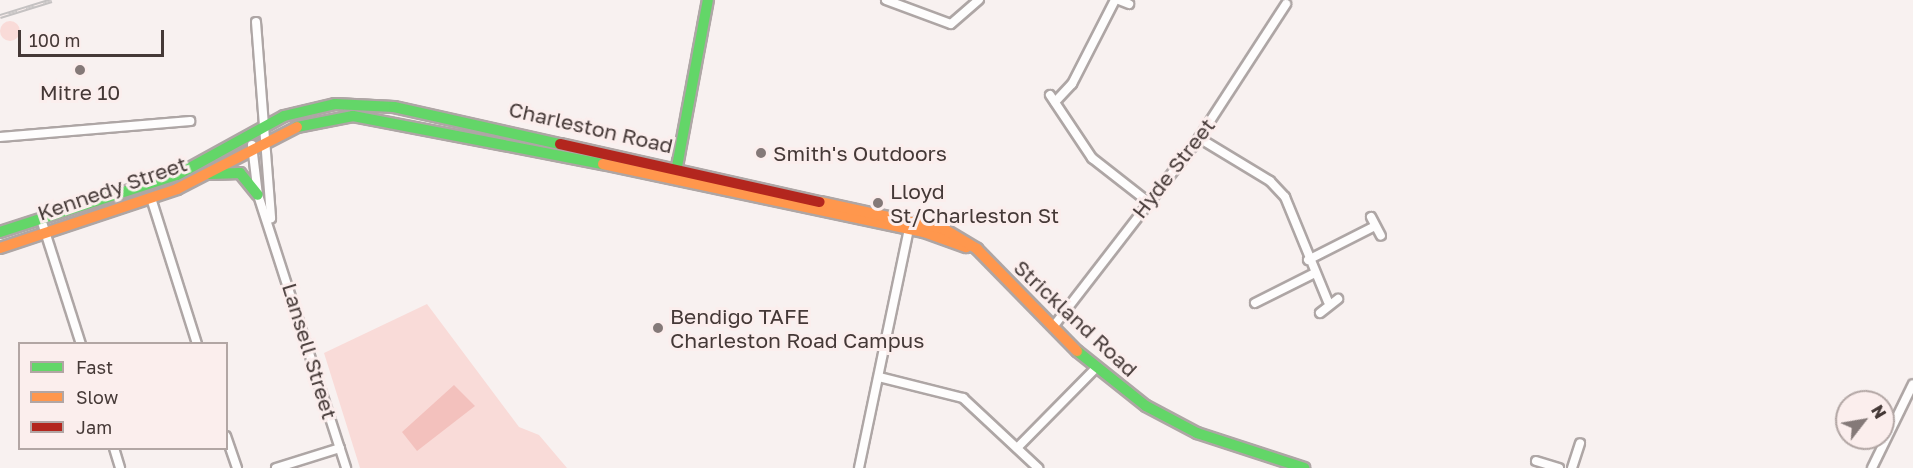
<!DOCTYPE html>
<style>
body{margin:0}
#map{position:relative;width:1913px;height:468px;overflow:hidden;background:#f8f1f0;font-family:"Golos Text",sans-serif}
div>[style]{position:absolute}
.green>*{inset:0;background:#f9dbd8}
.round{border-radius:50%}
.water>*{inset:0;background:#f3c1bd}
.roads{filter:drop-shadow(2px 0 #aea6a5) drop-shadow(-2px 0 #aea6a5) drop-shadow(0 2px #aea6a5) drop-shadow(0 -2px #aea6a5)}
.street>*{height:8px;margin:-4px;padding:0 4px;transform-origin:4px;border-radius:4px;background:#fefdfd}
.fast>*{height:10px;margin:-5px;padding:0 5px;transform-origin:5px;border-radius:5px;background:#63d668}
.slow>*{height:10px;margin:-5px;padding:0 5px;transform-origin:5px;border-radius:5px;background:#ff974d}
.jam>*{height:10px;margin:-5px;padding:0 5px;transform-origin:5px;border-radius:5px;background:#b3261e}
.rail>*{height:5px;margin-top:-2.5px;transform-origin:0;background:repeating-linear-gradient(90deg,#fbeeed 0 9px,#c5c2c2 0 18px);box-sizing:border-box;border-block:2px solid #c5c2c2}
.dots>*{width:16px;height:16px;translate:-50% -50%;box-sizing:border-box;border:3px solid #fbeeed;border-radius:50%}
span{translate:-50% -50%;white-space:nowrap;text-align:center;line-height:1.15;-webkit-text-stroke:6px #fbeeed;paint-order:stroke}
.poi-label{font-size:21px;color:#453937}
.left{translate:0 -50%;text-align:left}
.street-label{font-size:21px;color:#453937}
.legend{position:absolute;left:18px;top:342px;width:210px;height:108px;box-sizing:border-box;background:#fbeeed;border:2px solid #b2a6a4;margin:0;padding:8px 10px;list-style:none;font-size:18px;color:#453937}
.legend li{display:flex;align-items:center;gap:12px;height:30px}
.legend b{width:30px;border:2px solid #b2a6a4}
.north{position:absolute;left:1835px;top:390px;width:60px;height:60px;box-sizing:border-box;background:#fbeeed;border:2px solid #b2a6a4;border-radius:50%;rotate:59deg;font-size:16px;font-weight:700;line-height:24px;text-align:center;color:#453937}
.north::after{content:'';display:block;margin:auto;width:21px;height:27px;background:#847978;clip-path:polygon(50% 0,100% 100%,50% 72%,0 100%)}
.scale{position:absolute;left:18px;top:30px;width:146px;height:27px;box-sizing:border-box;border:3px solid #453937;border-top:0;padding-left:8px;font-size:18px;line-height:21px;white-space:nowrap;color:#453937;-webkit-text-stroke:4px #fbeeed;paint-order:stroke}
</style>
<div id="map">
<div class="green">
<div class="round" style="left:0;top:21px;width:20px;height:20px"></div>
<div style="clip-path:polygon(427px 304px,519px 427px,539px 435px,567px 468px,360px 468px,324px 353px)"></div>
</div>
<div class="water">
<div style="clip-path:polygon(454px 385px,475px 406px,417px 451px,402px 432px)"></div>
</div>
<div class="roads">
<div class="street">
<div style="left:886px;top:0;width:69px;rotate:20.3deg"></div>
<div style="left:951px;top:24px;width:37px;rotate:-41deg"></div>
<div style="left:1119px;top:0;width:11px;rotate:22deg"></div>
<div style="left:256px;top:22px;width:197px;rotate:85.6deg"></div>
<div style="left:1050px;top:95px;width:76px;rotate:56.3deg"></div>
<div style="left:1092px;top:158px;width:70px;rotate:38deg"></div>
<div style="left:1055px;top:102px;width:25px;rotate:-47deg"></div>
<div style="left:1072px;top:84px;width:94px;rotate:-62.9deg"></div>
<div style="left:0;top:137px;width:191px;rotate:-4.8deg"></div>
<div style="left:1199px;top:138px;width:83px;rotate:31.2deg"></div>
<div style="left:1270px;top:181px;width:22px;rotate:47deg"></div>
<div style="left:1285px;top:197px;width:113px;rotate:67.7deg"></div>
<div style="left:252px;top:145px;width:50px;rotate:83.2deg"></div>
<div style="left:258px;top:195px;width:287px;rotate:72.1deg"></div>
<div style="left:151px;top:198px;width:153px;rotate:72.5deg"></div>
<div style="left:1371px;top:217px;width:21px;rotate:62deg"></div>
<div style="left:41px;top:219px;width:131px;rotate:72.3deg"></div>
<div style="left:1308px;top:260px;width:73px;rotate:-26.9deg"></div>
<div style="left:1255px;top:303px;width:65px;rotate:-26.6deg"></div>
<div style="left:1320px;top:313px;width:23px;rotate:-38deg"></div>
<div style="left:1053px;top:327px;width:239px;rotate:-52.3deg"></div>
<div style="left:1199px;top:138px;width:160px;rotate:-57deg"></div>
<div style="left:879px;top:377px;width:87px;rotate:14deg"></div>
<div style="left:963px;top:398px;width:103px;rotate:43deg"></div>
<div style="left:226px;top:436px;width:34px;rotate:71deg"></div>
<div style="left:114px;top:448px;width:21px;rotate:73deg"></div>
<div style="left:1017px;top:448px;width:111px;rotate:-45.4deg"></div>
<div style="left:1536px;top:461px;width:24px;rotate:17deg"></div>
<div style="left:276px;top:468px;width:67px;rotate:-17.4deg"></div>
<div style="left:859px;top:468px;width:249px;rotate:-78.2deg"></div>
<div style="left:1572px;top:468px;width:26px;rotate:-72deg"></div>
<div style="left:1872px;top:468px;width:93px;rotate:-64deg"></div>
</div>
<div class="fast">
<div style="left:297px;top:127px;width:57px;rotate:-11.1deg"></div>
<div style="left:353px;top:116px;width:255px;rotate:10.9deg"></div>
<div style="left:676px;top:172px;width:175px;rotate:-79.5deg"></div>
<div style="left:210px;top:174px;width:30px;rotate:-2deg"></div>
<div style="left:240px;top:173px;width:28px;rotate:51deg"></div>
<div style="left:0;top:232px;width:186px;rotate:-17.9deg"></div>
<div style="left:177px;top:175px;width:122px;rotate:-28.9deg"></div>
<div style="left:284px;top:116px;width:52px;rotate:-13.2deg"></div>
<div style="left:335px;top:104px;width:59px;rotate:2.9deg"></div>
<div style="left:394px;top:107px;width:170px;rotate:12.6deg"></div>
<div style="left:1077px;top:351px;width:88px;rotate:38.6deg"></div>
<div style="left:1146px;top:406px;width:58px;rotate:27.9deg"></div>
<div style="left:1197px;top:433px;width:113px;rotate:18.1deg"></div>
</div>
<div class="slow">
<div style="left:603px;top:164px;width:328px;rotate:12deg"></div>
<div style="left:924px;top:232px;width:45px;rotate:19.7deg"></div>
<div style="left:820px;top:202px;width:127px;rotate:12.3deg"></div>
<div style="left:944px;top:229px;width:39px;rotate:31deg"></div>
<div style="left:977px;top:249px;width:143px;rotate:45.6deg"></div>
<div style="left:0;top:248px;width:187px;rotate:-18.4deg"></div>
<div style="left:177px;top:189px;width:135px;rotate:-27.3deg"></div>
</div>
<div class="jam">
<div style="left:560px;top:144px;width:266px;rotate:12.6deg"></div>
</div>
</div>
<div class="rail">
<div style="left:0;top:16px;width:54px;rotate:-17.1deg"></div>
</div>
<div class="dots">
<div style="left:80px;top:70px;background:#847978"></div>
<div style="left:761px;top:153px;background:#847978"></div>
<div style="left:878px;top:203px;background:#847978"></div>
<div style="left:658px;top:328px;background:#847978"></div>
</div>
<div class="poi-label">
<span style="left:80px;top:92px">Mitre 10</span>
<span class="left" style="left:773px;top:153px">Smith's Outdoors</span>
<span class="left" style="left:890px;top:203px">Lloyd<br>St/Charleston St</span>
<span class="left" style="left:670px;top:328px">Bendigo TAFE<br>Charleston Road Campus</span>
</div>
<div class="street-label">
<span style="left:591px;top:127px;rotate:13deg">Charleston Road</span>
<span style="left:1173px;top:168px;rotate:-52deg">Hyde Street</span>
<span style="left:112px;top:188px;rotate:-19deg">Kennedy Street</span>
<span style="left:1076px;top:318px;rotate:43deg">Strickland Road</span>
<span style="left:310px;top:351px;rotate:73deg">Lansell Street</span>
</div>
<ul class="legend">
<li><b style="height:8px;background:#63d668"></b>Fast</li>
<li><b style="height:8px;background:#ff974d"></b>Slow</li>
<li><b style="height:8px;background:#b3261e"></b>Jam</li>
</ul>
<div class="north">N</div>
<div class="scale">100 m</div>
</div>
